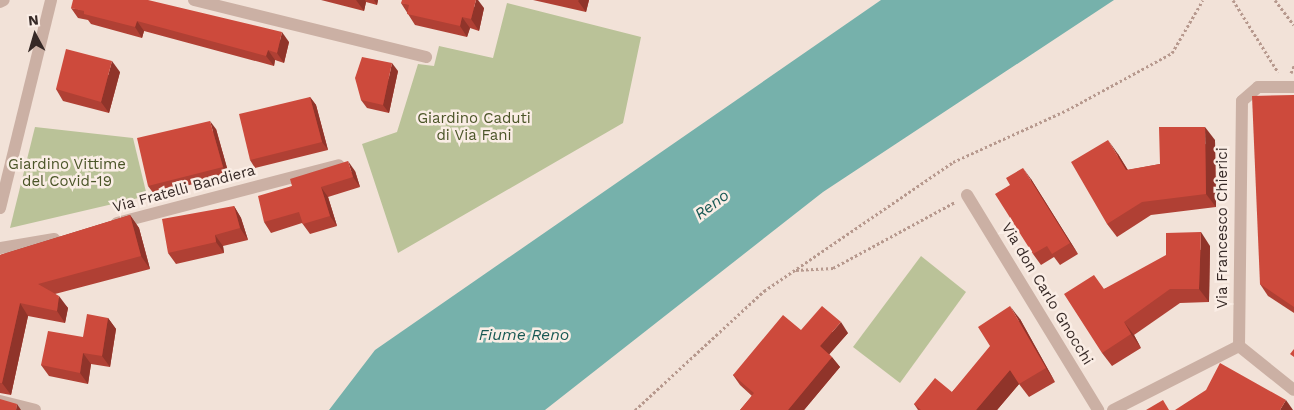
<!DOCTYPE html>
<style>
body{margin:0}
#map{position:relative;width:1294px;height:410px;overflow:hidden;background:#f2e2d8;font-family:"Work Sans",sans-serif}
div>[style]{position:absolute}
.green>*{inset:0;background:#bac298}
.water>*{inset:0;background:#76b1ab}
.path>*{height:3px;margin-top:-1.5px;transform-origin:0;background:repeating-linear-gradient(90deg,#b7998e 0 2.5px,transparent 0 5px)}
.minor>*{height:12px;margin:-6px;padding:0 6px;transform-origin:6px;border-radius:6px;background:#cbb0a4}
.wall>*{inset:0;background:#b04034}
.shaded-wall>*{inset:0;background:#90342a}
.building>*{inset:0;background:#cd4a3c}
span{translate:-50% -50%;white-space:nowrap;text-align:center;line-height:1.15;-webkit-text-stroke:5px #faede5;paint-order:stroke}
.park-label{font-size:15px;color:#4b5528}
.street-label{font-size:15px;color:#362926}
.water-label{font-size:16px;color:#195954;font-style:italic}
.north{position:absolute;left:10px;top:10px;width:50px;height:50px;-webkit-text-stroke:4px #faede5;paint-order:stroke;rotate:354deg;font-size:14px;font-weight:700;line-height:20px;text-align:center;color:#362926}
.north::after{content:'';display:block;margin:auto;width:18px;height:22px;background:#362926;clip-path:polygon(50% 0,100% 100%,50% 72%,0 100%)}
</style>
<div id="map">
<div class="green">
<div style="clip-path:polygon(507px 3px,641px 37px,623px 123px,398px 253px,362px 144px,397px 132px,418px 64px,434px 66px,439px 46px,493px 58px)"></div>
<div style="clip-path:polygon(35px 127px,133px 138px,147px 196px,10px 228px)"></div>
<div style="clip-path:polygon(921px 256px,966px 292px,900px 383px,853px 347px)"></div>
</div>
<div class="water">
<div style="clip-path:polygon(881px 0,1114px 0,823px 192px,545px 410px,329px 410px,375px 350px)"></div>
</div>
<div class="path">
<div style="left:1233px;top:0;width:85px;rotate:58deg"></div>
<div style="left:1275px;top:0;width:31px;rotate:53deg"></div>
<div style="left:1291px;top:73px;width:8px;rotate:-67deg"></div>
<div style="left:796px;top:270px;width:37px;rotate:-3deg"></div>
<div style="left:833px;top:268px;width:139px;rotate:-28.4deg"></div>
<div style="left:635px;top:410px;width:176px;rotate:-42.7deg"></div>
<div style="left:764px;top:291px;width:229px;rotate:-34.3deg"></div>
<div style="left:953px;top:162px;width:125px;rotate:-24.5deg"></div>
<div style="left:1067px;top:110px;width:119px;rotate:-28.5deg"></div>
<div style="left:1172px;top:53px;width:61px;rotate:-59.7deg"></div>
</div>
<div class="minor">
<div style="left:194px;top:0;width:239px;rotate:13.8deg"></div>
<div style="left:0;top:2px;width:4px;rotate:-27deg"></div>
<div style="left:967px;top:195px;width:252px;rotate:58.6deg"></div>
<div style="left:0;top:208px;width:214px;rotate:-76.2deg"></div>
<div style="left:117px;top:223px;width:229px;rotate:-14.6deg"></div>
<div style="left:0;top:248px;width:55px;rotate:-9.5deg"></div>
<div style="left:1239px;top:346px;width:245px;rotate:-89.3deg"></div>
<div style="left:1242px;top:101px;width:21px;rotate:-41deg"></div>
<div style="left:1258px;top:87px;width:36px"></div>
<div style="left:1239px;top:346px;width:70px;rotate:38.7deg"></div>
<div style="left:0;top:401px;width:36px;rotate:14deg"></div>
<div style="left:1113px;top:410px;width:141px;rotate:-26.9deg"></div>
</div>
<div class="wall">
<div style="clip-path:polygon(321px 0,378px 0,377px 5px,366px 2px,364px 11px)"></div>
<div style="clip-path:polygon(533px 0,589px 0,586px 12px)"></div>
<div style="clip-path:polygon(401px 3px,484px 8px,479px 31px,470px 28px,467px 37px,415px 25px)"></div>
<div style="clip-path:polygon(71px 8px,289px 42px,284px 63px,275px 60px,274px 66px,144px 31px,142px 38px,91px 24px,88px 20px,78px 18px)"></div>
<div style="clip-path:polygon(398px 71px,389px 113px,367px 108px,361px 100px)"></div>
<div style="clip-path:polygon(120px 72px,109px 113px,63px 101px,56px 89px)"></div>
<div style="clip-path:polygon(1294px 95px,1294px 313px,1268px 296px,1260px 284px)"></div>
<div style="clip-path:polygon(310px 97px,316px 105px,328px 150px,255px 168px,250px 160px)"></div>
<div style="clip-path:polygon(216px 129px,229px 175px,154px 194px,148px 186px)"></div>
<div style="clip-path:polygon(1215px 140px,1216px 207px,1151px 215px,1117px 237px,1107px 224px,1118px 154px,1128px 170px,1160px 164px)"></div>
<div style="clip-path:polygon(355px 171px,360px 187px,328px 197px,337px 226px,310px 234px,302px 223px,271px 233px,264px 222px,292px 186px)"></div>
<div style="clip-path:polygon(1031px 179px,1078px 254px,1060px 265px,1054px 257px,1041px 265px,1033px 254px)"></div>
<div style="clip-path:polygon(234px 206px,241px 218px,248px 240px,223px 246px,224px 253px,176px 264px,168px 253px)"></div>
<div style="clip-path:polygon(130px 215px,139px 228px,150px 269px,55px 294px,68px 308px,65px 323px,28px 316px,11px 395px,0 393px,0 255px)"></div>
<div style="clip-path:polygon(1210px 246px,1209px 302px,1180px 303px,1134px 335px,1141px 348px,1112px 366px,1102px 353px,1104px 289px)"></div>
<div style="clip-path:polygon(108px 318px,116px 329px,110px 367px,91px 364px,88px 384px,49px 376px,41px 365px,83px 337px)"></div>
<div style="clip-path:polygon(1020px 319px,1055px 382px,1029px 397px,1019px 384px,997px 410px,918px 410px,914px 404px,952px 392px)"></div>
<div style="clip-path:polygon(801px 330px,848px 333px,829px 354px,840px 367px,804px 410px,740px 410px,752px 396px,740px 385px,733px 375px)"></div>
</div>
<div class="shaded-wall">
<div style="clip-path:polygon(356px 0,365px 0,366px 2px,364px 11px)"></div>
<div style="clip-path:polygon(374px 0,378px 0,377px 5px)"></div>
<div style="clip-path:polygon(476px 0,478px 0,484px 8px,479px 31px,471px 19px)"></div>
<div style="clip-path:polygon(579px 0,589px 0,586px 12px,578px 1px)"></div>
<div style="clip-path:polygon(462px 17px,470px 28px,467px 37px,460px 26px)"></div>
<div style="clip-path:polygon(137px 21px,144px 31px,142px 38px,135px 27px)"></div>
<div style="clip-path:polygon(282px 32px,289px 42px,284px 63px,277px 53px)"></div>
<div style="clip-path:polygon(268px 50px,275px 60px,274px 66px,266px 56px)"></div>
<div style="clip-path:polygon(112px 61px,120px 72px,109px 113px,101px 102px)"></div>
<div style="clip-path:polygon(392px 63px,398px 71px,389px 113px,383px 105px)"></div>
<div style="clip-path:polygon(310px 97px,316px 105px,328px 150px,322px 142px)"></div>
<div style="clip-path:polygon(210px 121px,216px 129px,229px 175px,223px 167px)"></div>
<div style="clip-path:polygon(1205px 127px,1215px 140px,1216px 207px,1206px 194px)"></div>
<div style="clip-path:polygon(1108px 140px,1118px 154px,1136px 184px,1126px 170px)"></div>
<div style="clip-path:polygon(348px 161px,355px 171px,360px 187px,353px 177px)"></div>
<div style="clip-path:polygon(1023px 168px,1031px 179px,1078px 254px,1070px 243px)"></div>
<div style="clip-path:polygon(321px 187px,328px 197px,337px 226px,330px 216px)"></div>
<div style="clip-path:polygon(234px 206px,241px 218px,248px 240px,240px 228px)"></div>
<div style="clip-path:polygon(130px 215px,139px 228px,150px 269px,141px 256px)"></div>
<div style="clip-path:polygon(1201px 232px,1210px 246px,1209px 302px,1199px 289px)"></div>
<div style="clip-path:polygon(215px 235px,223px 246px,224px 253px,216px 242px)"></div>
<div style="clip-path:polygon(59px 296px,68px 308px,65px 323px,57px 311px)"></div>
<div style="clip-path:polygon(20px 303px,28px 316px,11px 395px,2px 383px)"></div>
<div style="clip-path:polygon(1010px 306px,1020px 319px,1055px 382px,1046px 368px)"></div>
<div style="clip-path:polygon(108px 318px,116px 329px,110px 367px,102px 356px)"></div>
<div style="clip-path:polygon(841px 322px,848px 333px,827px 357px,820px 346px)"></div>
<div style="clip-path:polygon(1124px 322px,1134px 335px,1141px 348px,1131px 334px)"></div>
<div style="clip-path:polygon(83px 353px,91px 364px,88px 384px,80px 373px)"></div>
<div style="clip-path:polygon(832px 357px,840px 367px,804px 410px,788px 410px)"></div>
<div style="clip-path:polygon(1010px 370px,1020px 383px,997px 410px,976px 410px)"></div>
<div style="clip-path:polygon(1286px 400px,1293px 410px,1280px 410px)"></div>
<div style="clip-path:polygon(17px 404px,21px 410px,16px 410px)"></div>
</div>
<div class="building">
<div style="clip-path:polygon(73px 0,148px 0,282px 32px,277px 53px,268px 50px,266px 56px,137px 21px,135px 27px,84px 14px,84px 11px,71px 8px)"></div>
<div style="clip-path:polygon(402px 0,476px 0,471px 19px,462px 17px,460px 26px,407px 14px,409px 5px,401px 3px)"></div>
<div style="clip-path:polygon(66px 49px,112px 61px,101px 102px,56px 89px)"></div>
<div style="clip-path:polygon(362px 57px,392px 63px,383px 105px,361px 100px,355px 78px)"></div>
<div style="clip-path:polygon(1294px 95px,1294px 307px,1260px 284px,1252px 96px)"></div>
<div style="clip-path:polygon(310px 97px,322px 142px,250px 160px,239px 114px)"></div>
<div style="clip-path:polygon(210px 121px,223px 167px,148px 186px,137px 138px)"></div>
<div style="clip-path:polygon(1159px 127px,1205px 127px,1206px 194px,1142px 202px,1107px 224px,1071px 162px,1108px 140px,1126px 170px,1160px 164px)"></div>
<div style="clip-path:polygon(348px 161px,353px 177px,321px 187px,330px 216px,303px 224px,299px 212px,264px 222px,258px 196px,292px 186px,290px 179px)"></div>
<div style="clip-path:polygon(1023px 168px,1070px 243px,1052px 254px,1047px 246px,1033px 254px,995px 194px,1010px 185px,1006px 178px)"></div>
<div style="clip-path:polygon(234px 206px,240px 228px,215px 235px,216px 242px,168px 253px,162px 219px)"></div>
<div style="clip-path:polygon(130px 215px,141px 256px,38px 284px,59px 296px,57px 311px,20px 303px,2px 383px,0 383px,0 255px)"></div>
<div style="clip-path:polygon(1201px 232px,1199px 289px,1170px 289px,1124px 322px,1131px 334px,1102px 353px,1064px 294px,1094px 275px,1104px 289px,1166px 255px,1166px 233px)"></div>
<div style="clip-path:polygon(822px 306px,841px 322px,820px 346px,832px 357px,788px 410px,740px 410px,754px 393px,733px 375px,783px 315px,801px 330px)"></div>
<div style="clip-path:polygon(1010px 306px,1046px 368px,1019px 384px,1010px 370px,976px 410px,921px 410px,914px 404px,935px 378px,952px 392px,990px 346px,978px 327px)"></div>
<div style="clip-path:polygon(87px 314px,108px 318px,102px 356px,83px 353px,80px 373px,41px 365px,48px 331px,83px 337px)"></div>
<div style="clip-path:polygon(1294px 349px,1294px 357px,1290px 354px)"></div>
<div style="clip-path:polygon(1220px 363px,1286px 400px,1280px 410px,1175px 410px,1206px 390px)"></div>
<div style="clip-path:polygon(0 399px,17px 404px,16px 410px,0 410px)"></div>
<div style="clip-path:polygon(1163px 400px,1169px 410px,1146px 410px)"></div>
</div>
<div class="park-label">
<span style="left:474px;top:127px">Giardino Caduti<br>di Via Fani</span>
<span style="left:67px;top:173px">Giardino Vittime<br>del Covid-19</span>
</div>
<div class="street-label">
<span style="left:184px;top:189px;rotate:-15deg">Via Fratelli Bandiera</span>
<span style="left:1223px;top:228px;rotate:-90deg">Via Francesco Chierici</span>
<span style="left:1047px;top:294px;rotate:59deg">Via don Carlo Gnocchi</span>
</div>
<div class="water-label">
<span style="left:712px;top:205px;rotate:-37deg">Reno</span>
<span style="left:524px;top:335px">Fiume Reno</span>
</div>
<div class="north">N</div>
</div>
